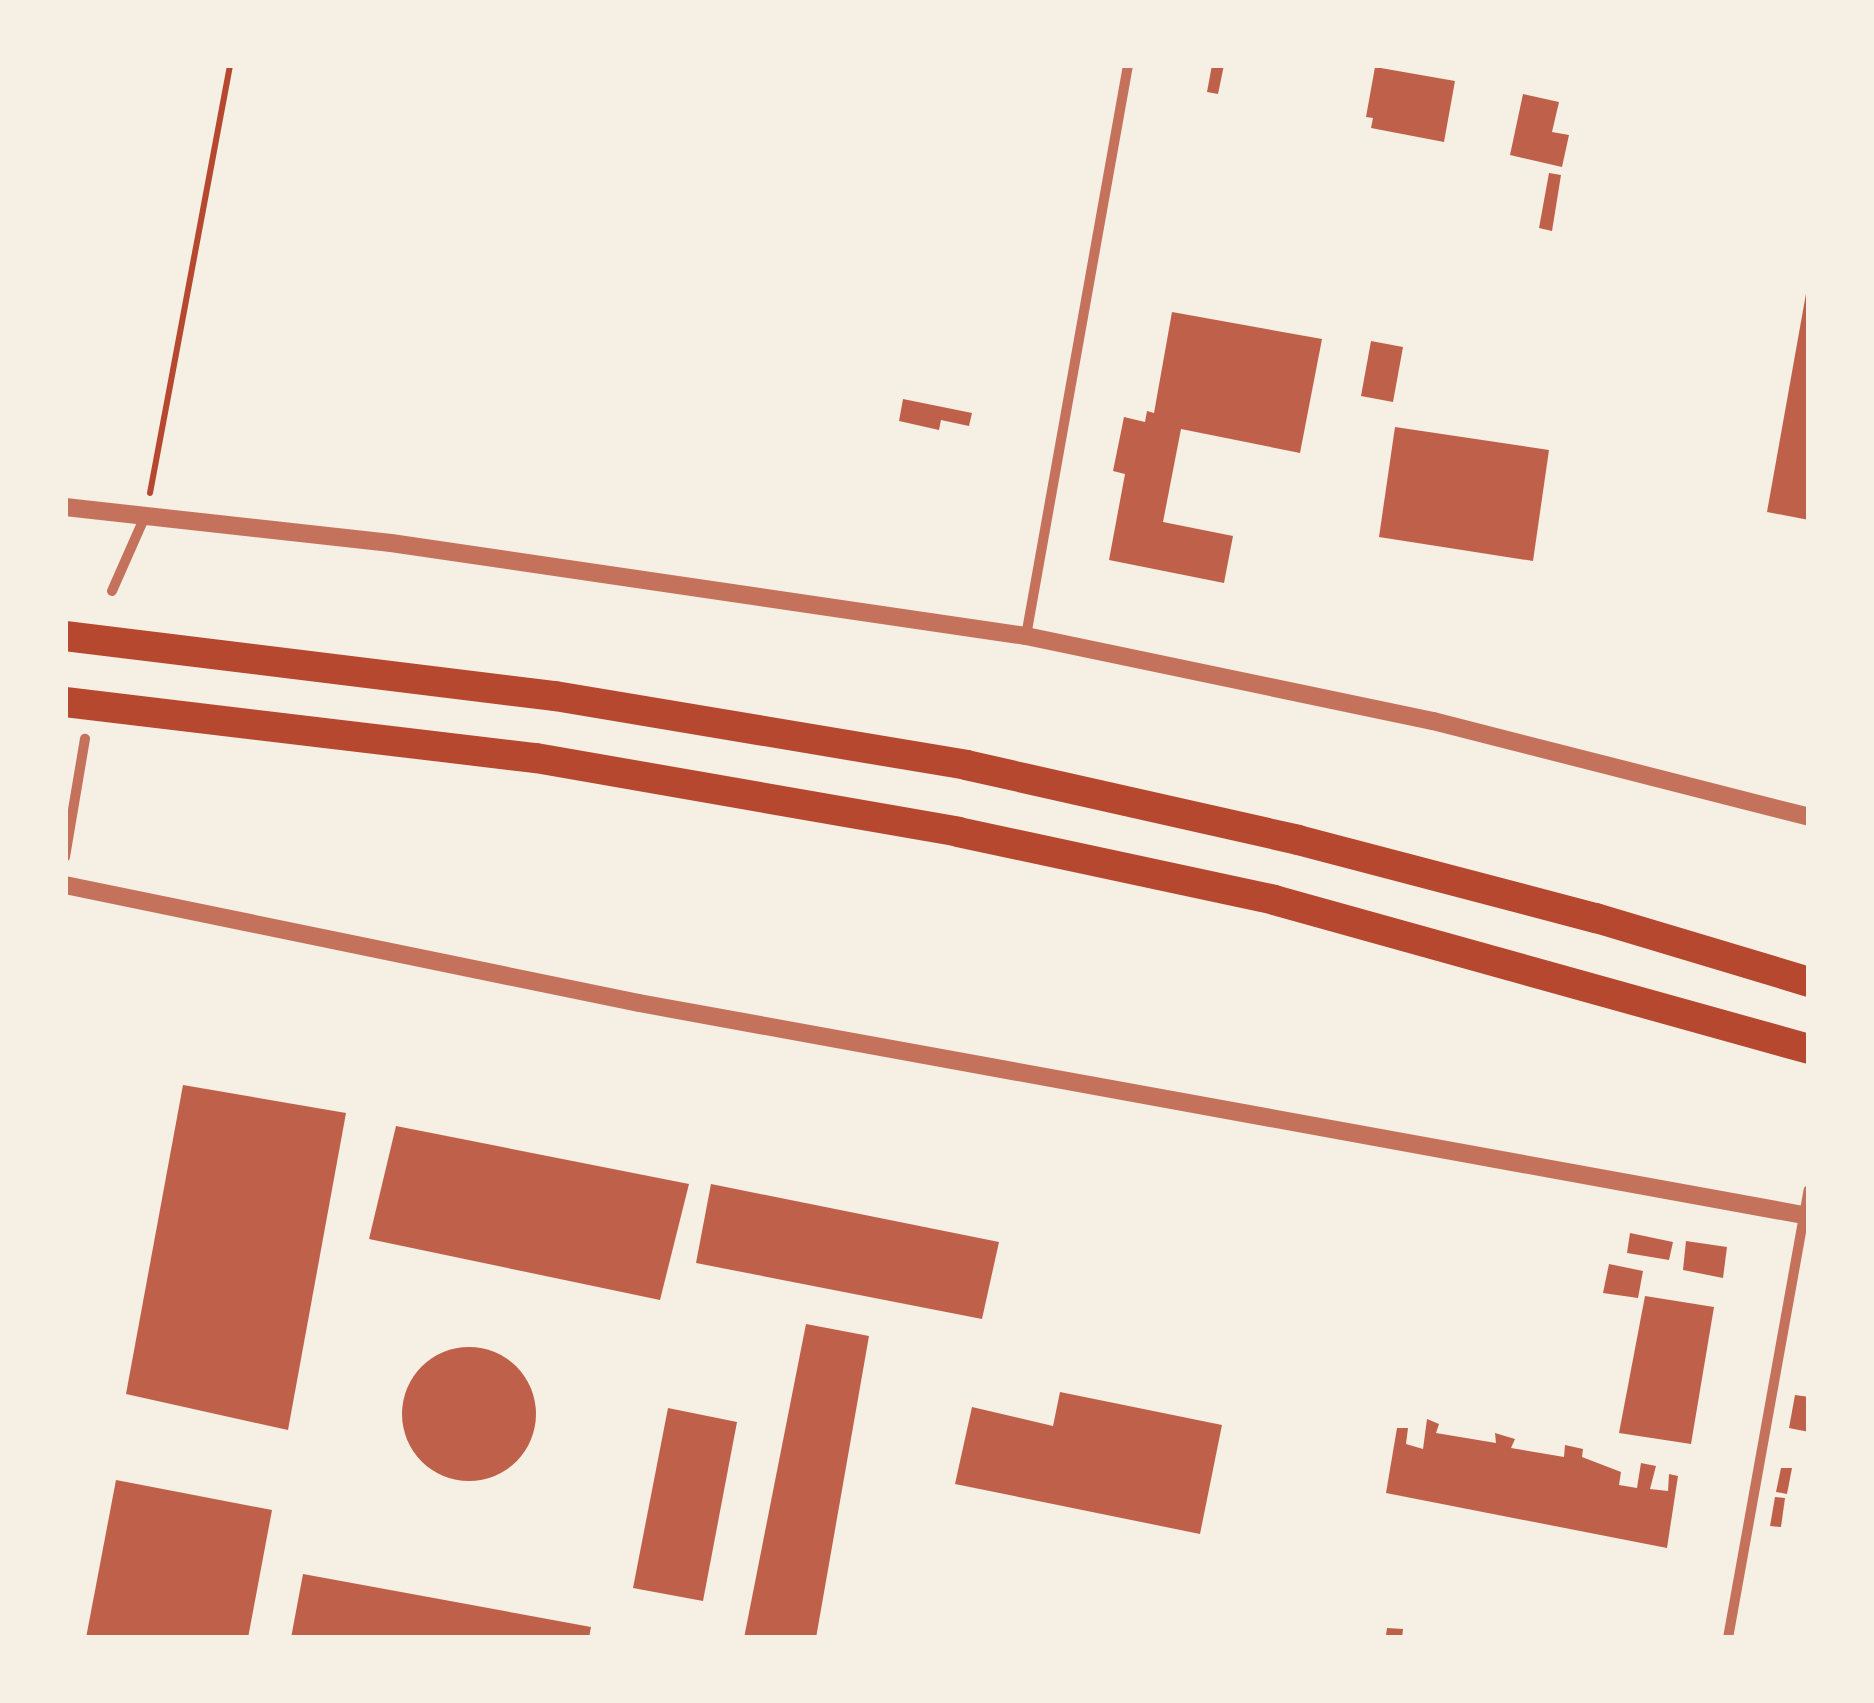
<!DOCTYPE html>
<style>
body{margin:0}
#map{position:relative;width:1874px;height:1703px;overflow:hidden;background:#f6efe4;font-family:"DM Sans",sans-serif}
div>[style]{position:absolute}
.building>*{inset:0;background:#bf614a}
.round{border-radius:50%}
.path>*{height:6px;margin:-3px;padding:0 3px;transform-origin:3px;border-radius:3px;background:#b5482f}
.minor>*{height:10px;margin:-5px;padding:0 5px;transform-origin:5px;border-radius:5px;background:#c5725c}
.tertiary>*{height:18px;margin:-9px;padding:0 9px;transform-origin:9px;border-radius:9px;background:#c5725c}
.motorway>*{height:30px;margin:-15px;padding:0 15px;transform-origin:15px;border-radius:15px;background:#b5482f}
span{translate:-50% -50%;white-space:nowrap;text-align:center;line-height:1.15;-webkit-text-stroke:8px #f6efe4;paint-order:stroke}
.frame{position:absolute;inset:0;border:68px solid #f6efe4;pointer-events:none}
</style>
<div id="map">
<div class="building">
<div style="clip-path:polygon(1212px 65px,1224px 65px,1218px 94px,1207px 92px)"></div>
<div style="clip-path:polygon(1375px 67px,1455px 81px,1444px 142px,1371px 128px,1373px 118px,1366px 117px)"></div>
<div style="clip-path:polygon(1523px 94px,1559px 102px,1552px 132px,1569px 135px,1562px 167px,1510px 155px)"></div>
<div style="clip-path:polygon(1549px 173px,1561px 175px,1552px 231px,1539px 228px)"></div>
<div style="clip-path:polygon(1807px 288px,1809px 288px,1809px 520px,1767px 512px)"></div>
<div style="clip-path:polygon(1172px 312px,1322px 339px,1300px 453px,1181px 429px,1163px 522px,1233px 536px,1224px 583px,1109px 560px,1125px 474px,1113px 471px,1124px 417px,1145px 422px,1147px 411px,1154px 413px)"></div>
<div style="clip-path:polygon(1371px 341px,1403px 347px,1393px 402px,1361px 396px)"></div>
<div style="clip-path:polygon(903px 399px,972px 413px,969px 426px,941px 420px,939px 430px,899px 421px)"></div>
<div style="clip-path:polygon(1395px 427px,1549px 450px,1533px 561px,1379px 537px)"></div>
<div style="clip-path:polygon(183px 1085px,346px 1113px,288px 1430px,126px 1394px)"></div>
<div style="clip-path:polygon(396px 1126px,689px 1184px,660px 1300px,369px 1239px)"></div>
<div style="clip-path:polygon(711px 1184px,999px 1242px,982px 1319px,696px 1263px)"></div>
<div style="clip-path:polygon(1630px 1233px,1673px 1242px,1669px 1260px,1627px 1253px)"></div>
<div style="clip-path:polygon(1686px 1241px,1727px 1247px,1723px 1278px,1683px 1270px)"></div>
<div style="clip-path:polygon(1609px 1264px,1643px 1271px,1638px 1298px,1603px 1293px)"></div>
<div style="clip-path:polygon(1645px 1296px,1714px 1307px,1691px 1444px,1619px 1433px)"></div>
<div style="clip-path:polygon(806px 1324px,869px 1336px,816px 1638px,744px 1638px)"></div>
<div class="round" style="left:402px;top:1347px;width:134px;height:134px"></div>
<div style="clip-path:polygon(1060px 1392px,1222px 1425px,1200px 1534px,955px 1484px,972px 1407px,1053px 1426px)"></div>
<div style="clip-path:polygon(1795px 1395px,1809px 1397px,1809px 1432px,1789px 1428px)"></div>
<div style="clip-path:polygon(668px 1408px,737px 1422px,703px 1601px,633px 1588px)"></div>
<div style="clip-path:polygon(1427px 1419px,1439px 1424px,1436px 1433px,1496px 1443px,1495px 1433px,1515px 1439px,1511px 1448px,1564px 1457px,1565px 1445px,1583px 1449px,1582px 1457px,1621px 1472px,1619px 1485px,1637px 1488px,1641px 1463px,1656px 1466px,1650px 1489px,1668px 1491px,1669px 1474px,1678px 1476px,1667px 1548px,1386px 1493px,1397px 1428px,1408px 1428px,1406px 1444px,1423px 1449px)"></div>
<div style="clip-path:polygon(1781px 1468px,1792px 1468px,1787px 1494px,1776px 1492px)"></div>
<div style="clip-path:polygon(116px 1480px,272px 1510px,248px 1638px,86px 1638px)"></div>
<div style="clip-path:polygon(1775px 1497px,1785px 1498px,1781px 1527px,1770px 1526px)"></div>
<div style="clip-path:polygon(303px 1574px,591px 1627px,589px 1638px,291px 1638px)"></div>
<div style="clip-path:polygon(1387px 1628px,1403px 1629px,1402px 1638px,1362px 1638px,1386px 1635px)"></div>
</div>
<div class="path">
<div style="left:150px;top:493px;width:435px;rotate:-79.4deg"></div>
</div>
<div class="minor">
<div style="left:112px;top:591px;width:84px;rotate:-66.2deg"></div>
<div style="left:1026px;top:636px;width:580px;rotate:-79.87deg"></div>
<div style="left:65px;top:857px;width:120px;rotate:-80.4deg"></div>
<div style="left:1728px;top:1638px;width:455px;rotate:-79.8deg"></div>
</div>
<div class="tertiary">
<div style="left:65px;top:507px;width:328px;rotate:6.3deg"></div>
<div style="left:391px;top:543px;width:642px;rotate:8.33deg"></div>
<div style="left:1026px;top:636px;width:416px;rotate:11.8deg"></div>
<div style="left:1433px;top:721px;width:388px;rotate:14.3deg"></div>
<div style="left:65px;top:885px;width:586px;rotate:11.62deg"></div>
<div style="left:639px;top:1003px;width:1189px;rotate:10.32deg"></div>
</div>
<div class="motorway">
<div style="left:65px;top:636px;width:494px;rotate:7deg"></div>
<div style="left:555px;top:696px;width:417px;rotate:9.5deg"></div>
<div style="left:966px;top:765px;width:340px;rotate:12.7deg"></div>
<div style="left:1298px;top:840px;width:308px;rotate:14.7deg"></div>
<div style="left:1596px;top:918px;width:222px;rotate:16.7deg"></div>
<div style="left:65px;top:702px;width:474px;rotate:6.8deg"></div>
<div style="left:536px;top:758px;width:428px;rotate:9.9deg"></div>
<div style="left:958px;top:832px;width:323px;rotate:12.1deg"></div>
<div style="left:1274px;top:900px;width:555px;rotate:15.56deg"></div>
</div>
<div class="frame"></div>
</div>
